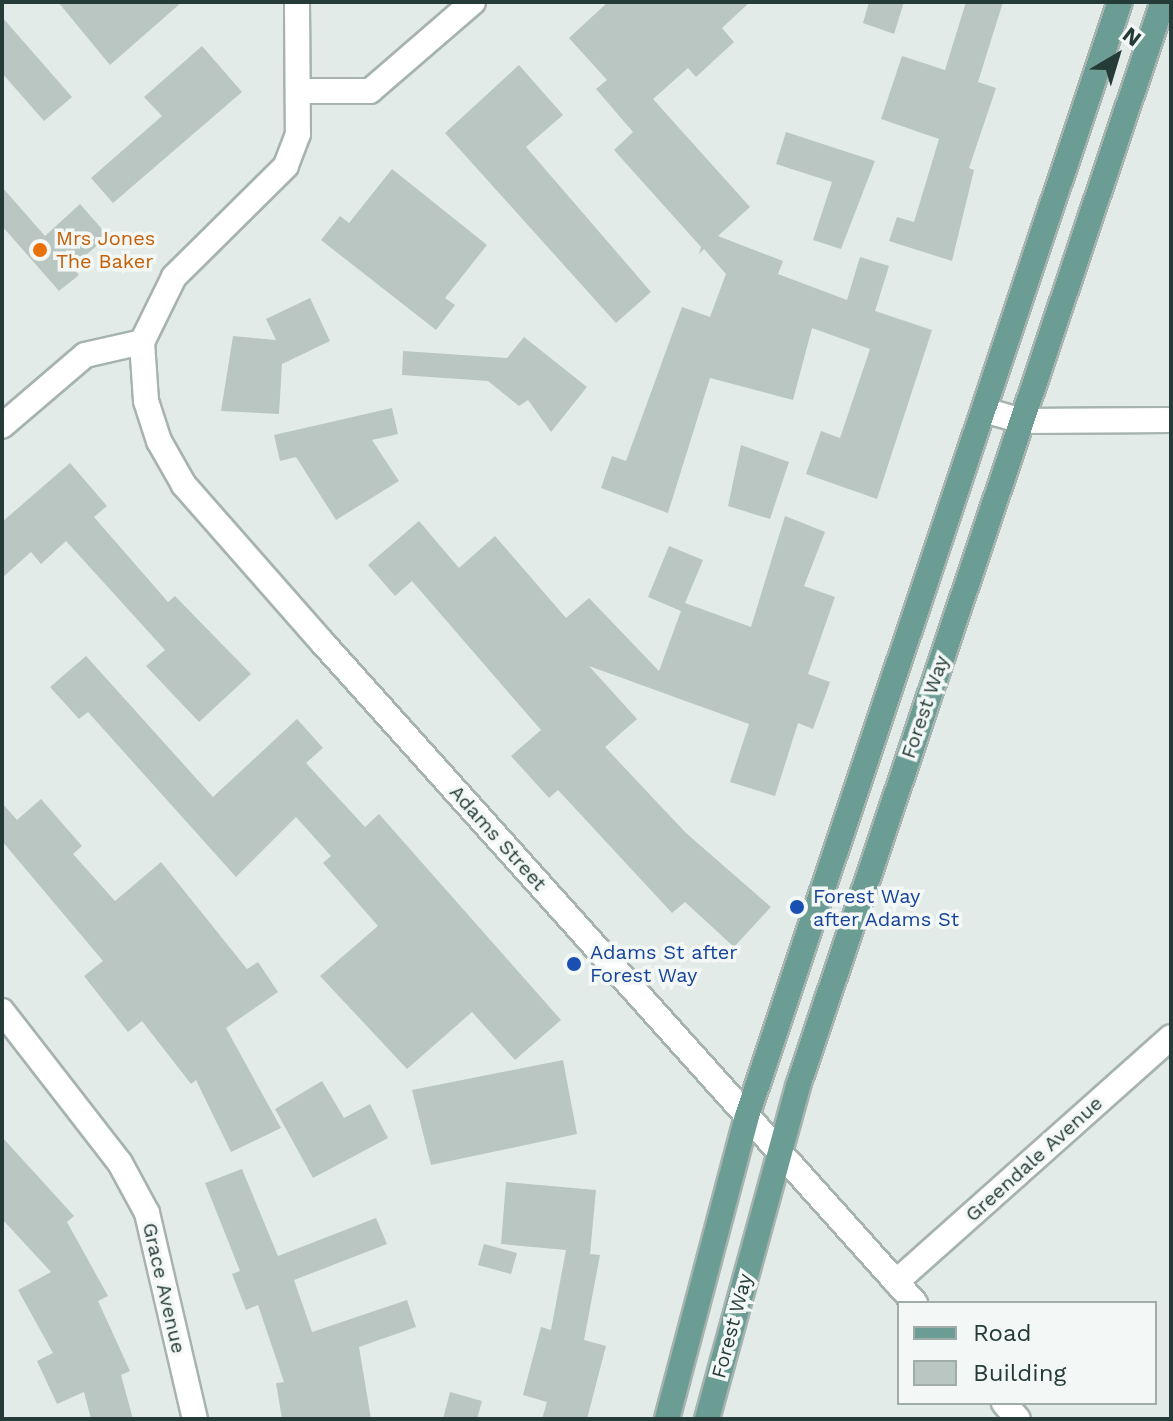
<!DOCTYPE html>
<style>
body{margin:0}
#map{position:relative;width:1173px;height:1421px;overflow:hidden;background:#e3ebe8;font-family:"Work Sans",sans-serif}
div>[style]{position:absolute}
.building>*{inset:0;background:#b9c6c2}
.roads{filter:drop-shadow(2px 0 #a6b3af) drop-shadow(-2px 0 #a6b3af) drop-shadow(0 2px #a6b3af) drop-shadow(0 -2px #a6b3af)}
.minor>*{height:24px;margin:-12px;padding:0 12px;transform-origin:12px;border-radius:12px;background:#fff}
.major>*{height:24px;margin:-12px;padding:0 12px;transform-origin:12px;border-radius:12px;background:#6c9d95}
.dots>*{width:22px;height:22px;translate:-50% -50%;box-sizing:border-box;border:4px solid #f3f8f6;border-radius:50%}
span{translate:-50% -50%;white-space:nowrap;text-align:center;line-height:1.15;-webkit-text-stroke:7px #f3f8f6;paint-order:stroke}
.food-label{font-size:20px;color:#c56008}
.left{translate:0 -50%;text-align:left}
.street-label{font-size:20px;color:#243b37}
.transit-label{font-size:20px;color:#164399}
.frame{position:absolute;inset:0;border:4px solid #243b37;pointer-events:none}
.legend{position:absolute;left:897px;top:1301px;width:260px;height:104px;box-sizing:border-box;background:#f3f8f6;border:2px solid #a0acaa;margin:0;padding:10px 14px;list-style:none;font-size:24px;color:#243b37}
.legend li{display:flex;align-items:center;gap:16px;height:40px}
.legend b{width:40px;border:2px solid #a0acaa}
.north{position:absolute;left:1077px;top:16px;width:80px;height:80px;-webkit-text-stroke:6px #f3f8f6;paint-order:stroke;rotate:38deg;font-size:22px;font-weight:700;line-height:32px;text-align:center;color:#243b37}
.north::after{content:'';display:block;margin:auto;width:28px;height:36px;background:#243b37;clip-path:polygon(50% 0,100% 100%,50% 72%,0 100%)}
</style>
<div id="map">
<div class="building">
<div style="clip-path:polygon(58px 2px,182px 2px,110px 65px)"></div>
<div style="clip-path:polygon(608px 2px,750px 2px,722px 28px,734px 42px,696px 77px,688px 68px,653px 99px,750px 207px,718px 236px,783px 261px,778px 274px,847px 300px,860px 257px,889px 266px,875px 311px,932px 330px,877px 499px,806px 474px,821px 431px,840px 438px,870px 349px,812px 328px,793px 400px,710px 378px,668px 513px,601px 488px,612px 456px,626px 461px,682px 307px,710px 317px,726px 274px,704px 249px,699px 254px,701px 247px,614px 150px,633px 132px,596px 89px,607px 80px,569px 38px)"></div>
<div style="clip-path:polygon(869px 2px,904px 2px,894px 34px,863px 23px)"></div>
<div style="clip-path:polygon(966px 2px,1003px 2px,978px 82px,996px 88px,969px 168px,974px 170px,952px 261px,889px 241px,897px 217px,914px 222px,939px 139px,881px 119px,902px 56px,945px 70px)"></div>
<div style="clip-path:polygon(2px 17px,72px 97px,44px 121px,2px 73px)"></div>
<div style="clip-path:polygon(202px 46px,242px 92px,113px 203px,91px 178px,162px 116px,144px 97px)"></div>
<div style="clip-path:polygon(519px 65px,563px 115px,526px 147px,651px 292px,616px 323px,445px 133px)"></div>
<div style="clip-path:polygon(786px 132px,875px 161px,841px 249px,813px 240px,832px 182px,776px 164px)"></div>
<div style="clip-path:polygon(392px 169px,487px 245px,445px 298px,455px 305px,436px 330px,321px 240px,340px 216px,349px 223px)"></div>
<div style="clip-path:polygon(2px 187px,45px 236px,80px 204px,108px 236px,72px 267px,79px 275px,59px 291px,2px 226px)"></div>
<div style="clip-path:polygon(310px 298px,330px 341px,282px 364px,279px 414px,221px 411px,233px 336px,276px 340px,266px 319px)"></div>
<div style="clip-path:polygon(524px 337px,587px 387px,551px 432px,528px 400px,519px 406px,488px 381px,402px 375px,403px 351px,507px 358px)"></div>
<div style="clip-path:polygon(392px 408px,398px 434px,372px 440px,399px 481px,336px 520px,296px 457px,280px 461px,274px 435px)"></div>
<div style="clip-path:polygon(741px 445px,789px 462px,770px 519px,728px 506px)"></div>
<div style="clip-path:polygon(70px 463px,107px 506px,94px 517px,168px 602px,175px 596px,251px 674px,199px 722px,146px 666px,165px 650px,66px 541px,41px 564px,31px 552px,2px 578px,2px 522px)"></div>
<div style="clip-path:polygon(785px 516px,825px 532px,804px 586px,835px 597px,808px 674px,830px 682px,813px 729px,798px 723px,775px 796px,730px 782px,749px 724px,589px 666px,637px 719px,605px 747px,686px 833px,771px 907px,734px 947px,685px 902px,672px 913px,558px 790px,549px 798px,511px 756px,541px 730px,412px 581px,395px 596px,368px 565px,419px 521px,459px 568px,495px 536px,566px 618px,589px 598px,659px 671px,681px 611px,648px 597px,669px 546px,703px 560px,685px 603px,751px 627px)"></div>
<div style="clip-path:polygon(86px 656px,213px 797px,297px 719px,323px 748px,306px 763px,365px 827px,379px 814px,561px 1020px,515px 1060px,472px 1012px,407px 1069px,320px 976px,378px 926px,323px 863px,331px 856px,296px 817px,236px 877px,88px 712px,79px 719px,50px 687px)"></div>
<div style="clip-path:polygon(41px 799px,82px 846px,73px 854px,115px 901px,161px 862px,247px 969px,258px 962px,278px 992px,226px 1028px,281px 1128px,231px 1152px,196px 1080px,191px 1084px,142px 1021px,128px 1032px,84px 976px,103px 961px,2px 841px,2px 803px,17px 820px)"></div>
<div style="clip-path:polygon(563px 1060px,577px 1134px,431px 1165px,412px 1090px)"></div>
<div style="clip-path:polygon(322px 1081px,344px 1118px,370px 1104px,388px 1138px,313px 1178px,275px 1109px)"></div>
<div style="clip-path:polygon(2px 1137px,74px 1216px,67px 1222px,108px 1296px,98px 1301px,130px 1371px,121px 1375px,133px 1419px,91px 1419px,84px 1392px,57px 1404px,37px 1361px,53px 1353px,18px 1290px,51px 1272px,2px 1219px)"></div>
<div style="clip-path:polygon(242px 1169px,278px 1256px,376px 1218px,387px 1244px,294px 1280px,312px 1332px,407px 1300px,416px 1327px,359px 1347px,371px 1419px,282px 1419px,276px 1383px,284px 1382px,258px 1305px,246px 1310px,232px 1274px,240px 1271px,205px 1183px)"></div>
<div style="clip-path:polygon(506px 1182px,596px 1190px,590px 1254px,600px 1255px,584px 1340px,606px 1346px,587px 1419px,542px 1419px,547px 1402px,523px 1395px,541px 1327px,551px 1330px,566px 1250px,501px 1244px)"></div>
<div style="clip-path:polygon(484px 1244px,517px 1253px,511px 1274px,478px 1265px)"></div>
<div style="clip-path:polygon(450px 1392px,482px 1401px,477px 1419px,443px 1419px)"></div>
</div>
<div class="roads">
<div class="minor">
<div style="left:297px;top:2px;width:132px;rotate:89.6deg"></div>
<div style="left:298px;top:134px;width:34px;rotate:111deg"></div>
<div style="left:286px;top:166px;width:158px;rotate:135.3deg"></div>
<div style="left:174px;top:277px;width:72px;rotate:116.2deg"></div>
<div style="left:142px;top:342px;width:59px;rotate:86.1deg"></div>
<div style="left:146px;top:401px;width:42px;rotate:72deg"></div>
<div style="left:159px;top:441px;width:51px;rotate:60.4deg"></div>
<div style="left:184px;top:485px;width:209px;rotate:48.7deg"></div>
<div style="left:322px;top:642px;width:888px;rotate:48.1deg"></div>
<div style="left:299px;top:91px;width:71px"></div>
<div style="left:370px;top:91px;width:136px;rotate:-40.8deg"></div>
<div style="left:984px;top:410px;width:40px;rotate:16deg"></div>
<div style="left:1022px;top:421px;width:149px;rotate:-0.4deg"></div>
<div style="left:2px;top:426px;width:109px;rotate:-40.5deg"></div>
<div style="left:85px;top:355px;width:58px;rotate:-12.8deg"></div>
<div style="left:2px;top:1011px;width:192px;rotate:52.2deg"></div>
<div style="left:120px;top:1163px;width:57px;rotate:61.6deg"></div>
<div style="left:147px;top:1213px;width:212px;rotate:76.9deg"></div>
<div style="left:896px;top:1282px;width:368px;rotate:-41.7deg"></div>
<div style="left:1004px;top:1403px;width:21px;rotate:49deg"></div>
</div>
<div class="major">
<div style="left:667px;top:1419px;width:313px;rotate:-75.2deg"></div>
<div style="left:747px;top:1116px;width:1175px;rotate:-71.49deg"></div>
<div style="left:707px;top:1419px;width:345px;rotate:-74.7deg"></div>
<div style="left:798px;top:1086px;width:1144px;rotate:-71.39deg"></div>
</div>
</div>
<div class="dots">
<div style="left:40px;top:250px;background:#e8710a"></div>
<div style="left:797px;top:907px;background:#1a4fb4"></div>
<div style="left:574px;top:964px;background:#1a4fb4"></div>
</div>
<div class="food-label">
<span class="left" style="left:56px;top:250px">Mrs Jones<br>The Baker</span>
</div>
<div class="street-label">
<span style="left:925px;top:707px;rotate:-71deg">Forest Way</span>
<span style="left:498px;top:838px;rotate:48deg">Adams Street</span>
<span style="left:1034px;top:1159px;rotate:-42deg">Greendale Avenue</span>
<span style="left:164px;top:1288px;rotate:77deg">Grace Avenue</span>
<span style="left:732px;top:1326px;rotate:-75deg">Forest Way</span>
</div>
<div class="transit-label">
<span class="left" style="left:813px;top:908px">Forest Way<br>after Adams St</span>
<span class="left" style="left:590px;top:964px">Adams St after<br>Forest Way</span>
</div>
<div class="frame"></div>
<ul class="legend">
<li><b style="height:10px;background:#6c9d95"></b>Road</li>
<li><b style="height:22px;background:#b9c6c2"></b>Building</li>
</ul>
<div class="north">N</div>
</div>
